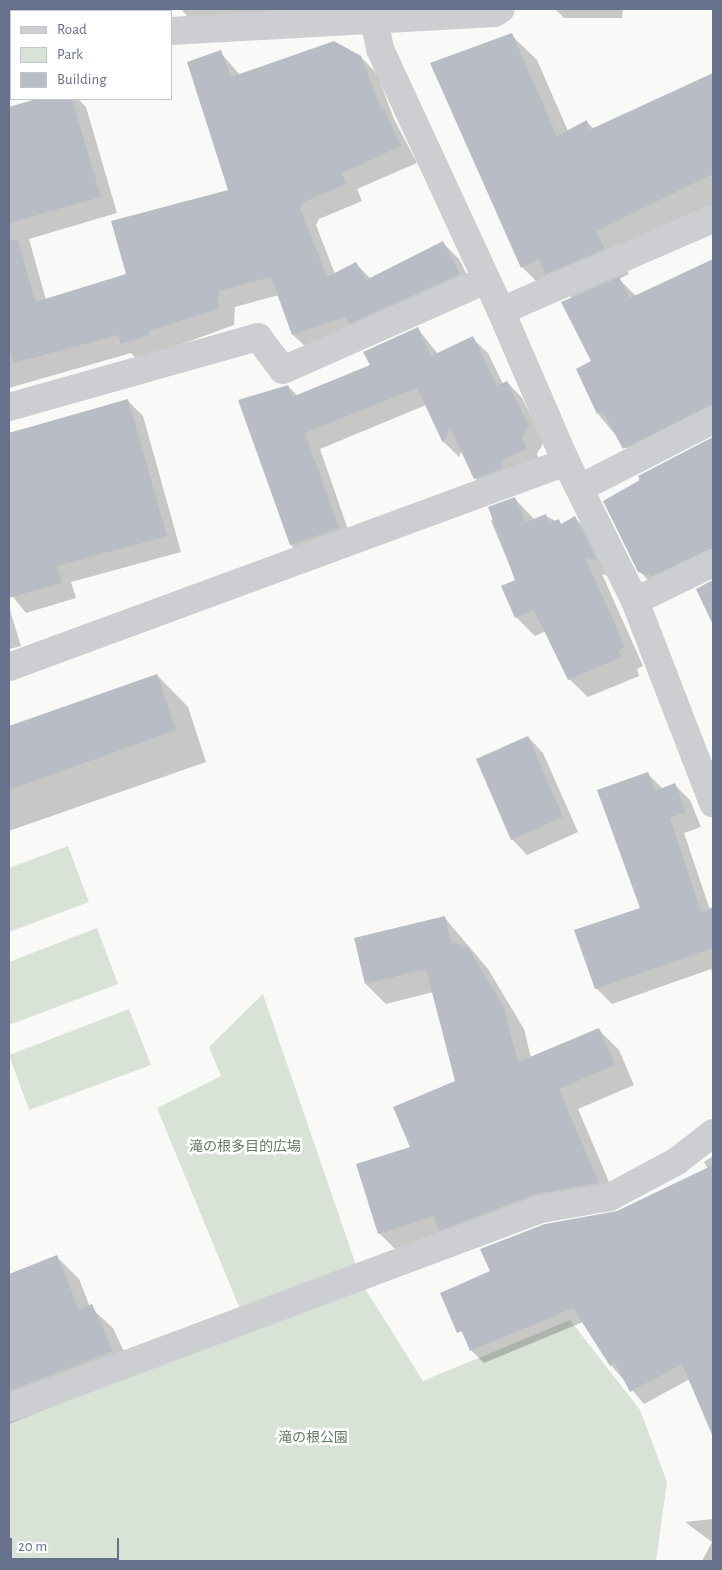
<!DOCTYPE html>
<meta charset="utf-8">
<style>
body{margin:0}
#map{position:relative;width:722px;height:1570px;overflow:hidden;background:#f9faf7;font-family:"Alegreya Sans","Noto Sans JP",sans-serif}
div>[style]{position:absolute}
.green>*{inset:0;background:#d9e2d7}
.shadow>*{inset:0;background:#0003}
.building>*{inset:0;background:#b8bcc5}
.minor>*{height:28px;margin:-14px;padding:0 14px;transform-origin:14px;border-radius:14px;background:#ccced2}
span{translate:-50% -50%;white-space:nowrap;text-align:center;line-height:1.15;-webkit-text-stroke:5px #fff;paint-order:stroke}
.park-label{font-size:14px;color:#617b62}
.frame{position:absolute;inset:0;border:10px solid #66718b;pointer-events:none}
.legend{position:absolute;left:10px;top:10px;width:162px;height:90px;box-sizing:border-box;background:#fff;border:1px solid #c2c6d1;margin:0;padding:6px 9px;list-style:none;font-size:15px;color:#66718b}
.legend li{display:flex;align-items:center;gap:10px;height:25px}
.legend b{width:25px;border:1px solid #c2c6d1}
.scale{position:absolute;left:10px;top:1538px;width:109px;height:22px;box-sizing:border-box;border:2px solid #66718b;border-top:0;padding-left:6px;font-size:15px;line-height:18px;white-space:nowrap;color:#66718b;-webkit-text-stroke:4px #fff;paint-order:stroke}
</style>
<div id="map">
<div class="green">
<div style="clip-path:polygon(68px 846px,89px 902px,9px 932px,9px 868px)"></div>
<div style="clip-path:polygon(97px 928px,118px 984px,9px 1025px,9px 962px)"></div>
<div style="clip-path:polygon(263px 994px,358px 1271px,242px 1314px,157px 1108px,221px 1076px,209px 1047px)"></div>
<div style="clip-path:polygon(129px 1009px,151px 1065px,29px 1110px,9px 1055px)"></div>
<div style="clip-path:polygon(364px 1287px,423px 1381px,570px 1320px,640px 1410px,667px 1482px,656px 1561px,9px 1561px,9px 1418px)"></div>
</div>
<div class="shadow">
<div style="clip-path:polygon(63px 9px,117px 9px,118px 11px,63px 11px)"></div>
<div style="clip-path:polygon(181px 9px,316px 9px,316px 15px,198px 28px)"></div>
<div style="clip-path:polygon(555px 9px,623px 9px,622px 18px,564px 18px)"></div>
<div style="clip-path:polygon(511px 35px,537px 60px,568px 131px,587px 122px,594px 129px,705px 78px,713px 81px,713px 211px,620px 257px,629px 274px,619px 279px,636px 296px,713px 261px,713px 426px,639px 463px,598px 414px,593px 362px,572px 298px,560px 286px,547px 292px,522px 267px)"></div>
<div style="clip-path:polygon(220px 52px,240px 75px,361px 57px,377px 74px,394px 119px,417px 163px,357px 189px,362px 201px,319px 219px,316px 225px,335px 274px,356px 264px,371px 279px,443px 243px,459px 259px,475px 291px,310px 351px,293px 335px,279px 295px,235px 307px,234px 325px,138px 360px,131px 353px,9px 388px,9px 108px,41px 99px,78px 99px,86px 107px,117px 213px,29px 239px,46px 300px,128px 275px,229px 191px)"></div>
<div style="clip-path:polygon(418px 329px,438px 354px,472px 338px,488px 353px,503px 384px,507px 382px,522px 398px,544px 442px,537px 454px,541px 464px,491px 494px,475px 478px,462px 450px,459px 457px,444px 442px,426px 405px,320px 449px,353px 544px,306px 560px,291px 545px,288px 386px,298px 396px,372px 366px)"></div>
<div style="clip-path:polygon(128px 401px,143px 416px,181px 552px,71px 582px,76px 598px,26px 613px,9px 592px,9px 433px)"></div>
<div style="clip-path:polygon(713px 439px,713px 570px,655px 587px,639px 571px,639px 477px)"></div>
<div style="clip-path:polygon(515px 499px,535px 520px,546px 516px,563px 525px,575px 518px,594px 536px,614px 578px,602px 574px,643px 666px,637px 669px,639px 676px,588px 697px,569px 679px,546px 631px,535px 636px,516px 617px,516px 581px,491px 521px)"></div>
<div style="clip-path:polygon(9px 607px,21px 646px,9px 649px)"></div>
<div style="clip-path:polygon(157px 675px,188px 707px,206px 762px,9px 831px,9px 728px)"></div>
<div style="clip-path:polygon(528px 737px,543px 753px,578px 832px,527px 855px,512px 839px)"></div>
<div style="clip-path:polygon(648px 774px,663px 789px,675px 785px,690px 800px,701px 827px,684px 833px,710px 910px,713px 908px,713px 975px,711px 969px,612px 1004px,596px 988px,641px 909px)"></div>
<div style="clip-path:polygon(444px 917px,488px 969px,524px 1029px,531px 1058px,599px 1030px,619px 1050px,634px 1085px,578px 1109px,618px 1203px,399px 1253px,379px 1233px,412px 1148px,456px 1082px,433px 992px,386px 1004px,366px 984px)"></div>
<div style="clip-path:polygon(713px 1156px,713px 1178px,704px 1162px)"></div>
<div style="clip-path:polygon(692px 1228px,713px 1268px,713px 1419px,702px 1408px,690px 1379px,644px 1404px,611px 1365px,583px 1322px,484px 1363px,471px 1350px,441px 1293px)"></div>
<div style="clip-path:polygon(57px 1257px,79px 1279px,90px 1307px,113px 1328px,134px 1373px,9px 1424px,9px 1276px)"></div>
<div style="clip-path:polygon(713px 1519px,713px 1561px,702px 1561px,712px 1542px,685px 1522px)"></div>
</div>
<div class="building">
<div style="clip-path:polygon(512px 33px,557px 136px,587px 120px,589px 130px,713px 73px,713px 174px,596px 231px,605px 249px,546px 274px,539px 259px,521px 268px,430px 63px)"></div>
<div style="clip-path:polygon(334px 41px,361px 56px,381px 109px,384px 108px,401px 146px,342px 173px,346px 184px,302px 203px,300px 208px,327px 277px,356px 262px,366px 280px,443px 241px,460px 274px,349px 324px,345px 317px,292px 335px,271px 277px,219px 291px,218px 309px,148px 331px,150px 335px,121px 344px,118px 335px,14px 363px,9px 346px,9px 240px,18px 239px,35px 302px,126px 274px,111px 221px,228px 190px,187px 62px,221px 50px,231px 77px)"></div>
<div style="clip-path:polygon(36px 99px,72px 99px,101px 197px,9px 223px,9px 107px)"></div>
<div style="clip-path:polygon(713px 259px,713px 404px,623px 449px,603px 412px,597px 414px,576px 369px,591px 361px,561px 302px,619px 277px,630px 298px)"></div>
<div style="clip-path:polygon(418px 327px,431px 356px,473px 336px,497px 386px,507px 381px,529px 426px,522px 438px,527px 449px,500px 461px,503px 468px,474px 479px,450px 428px,443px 443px,417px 388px,305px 433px,339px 528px,290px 545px,238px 400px,288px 385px,292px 397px,370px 365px,363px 352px)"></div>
<div style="clip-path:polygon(128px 399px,167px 536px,57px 566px,62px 583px,9px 598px,9px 433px)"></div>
<div style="clip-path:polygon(713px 437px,713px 548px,652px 576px,638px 572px,603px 501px,640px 480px,638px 476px)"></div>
<div style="clip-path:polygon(515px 497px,526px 522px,546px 514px,549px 523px,559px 519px,561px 524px,575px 516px,597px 560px,585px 557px,625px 647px,619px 650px,622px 657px,568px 680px,534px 610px,515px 618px,501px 586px,515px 580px,488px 507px)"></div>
<div style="clip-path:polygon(713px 580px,713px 625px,696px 589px)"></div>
<div style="clip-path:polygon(157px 674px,176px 730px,9px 790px,9px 726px)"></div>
<div style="clip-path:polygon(528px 736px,563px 817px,511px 840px,476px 759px)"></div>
<div style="clip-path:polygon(648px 772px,655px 791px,675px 783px,686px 812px,670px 818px,701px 912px,713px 907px,713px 948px,595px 989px,574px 930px,640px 908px,597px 790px)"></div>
<div style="clip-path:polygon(445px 916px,451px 942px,468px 947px,504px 1008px,518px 1062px,599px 1028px,615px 1065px,559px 1089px,599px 1183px,536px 1194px,439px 1231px,434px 1216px,378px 1234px,356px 1164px,410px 1147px,393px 1107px,455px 1081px,426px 969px,365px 984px,354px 938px)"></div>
<div style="clip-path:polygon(713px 1165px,713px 1437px,682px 1364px,630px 1392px,615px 1363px,610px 1366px,573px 1308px,470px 1351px,462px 1331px,457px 1333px,440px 1293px,490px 1271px,480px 1249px,545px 1224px,617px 1211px)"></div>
<div style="clip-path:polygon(57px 1255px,79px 1310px,92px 1304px,113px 1351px,9px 1391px,9px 1274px)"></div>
</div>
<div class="minor">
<div style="left:374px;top:20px;width:30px;rotate:78deg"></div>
<div style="left:380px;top:49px;width:289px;rotate:65.2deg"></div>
<div style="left:501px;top:311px;width:164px;rotate:66.7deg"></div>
<div style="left:566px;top:462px;width:155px;rotate:63.6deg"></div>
<div style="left:635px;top:601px;width:217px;rotate:68.9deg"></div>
<div style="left:171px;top:31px;width:324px;rotate:-3.2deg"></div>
<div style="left:495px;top:13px;width:7px;rotate:-34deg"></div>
<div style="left:9px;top:63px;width:2px;rotate:-27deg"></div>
<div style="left:501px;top:311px;width:231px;rotate:-23.5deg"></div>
<div style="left:9px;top:407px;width:259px;rotate:-15.7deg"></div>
<div style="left:258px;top:337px;width:41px;rotate:52.9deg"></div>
<div style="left:283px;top:370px;width:222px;rotate:-23.9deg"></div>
<div style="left:580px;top:488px;width:149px;rotate:-27.1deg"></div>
<div style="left:635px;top:601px;width:87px;rotate:-26deg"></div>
<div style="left:9px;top:667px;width:594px;rotate:-20.21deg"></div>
<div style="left:9px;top:1408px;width:568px;rotate:-20.51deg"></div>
<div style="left:541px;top:1209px;width:70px;rotate:-9.9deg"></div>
<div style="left:610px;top:1197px;width:76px;rotate:-28.2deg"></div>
<div style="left:677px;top:1161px;width:46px;rotate:-37.9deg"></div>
</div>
<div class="park-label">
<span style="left:245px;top:1147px">滝の根多目的広場</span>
<span style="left:313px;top:1438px">滝の根公園</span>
</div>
<div class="frame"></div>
<ul class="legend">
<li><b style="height:6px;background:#ccced2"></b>Road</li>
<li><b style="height:14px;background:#d9e2d7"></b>Park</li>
<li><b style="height:14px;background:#b8bcc5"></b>Building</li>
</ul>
<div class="scale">20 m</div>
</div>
